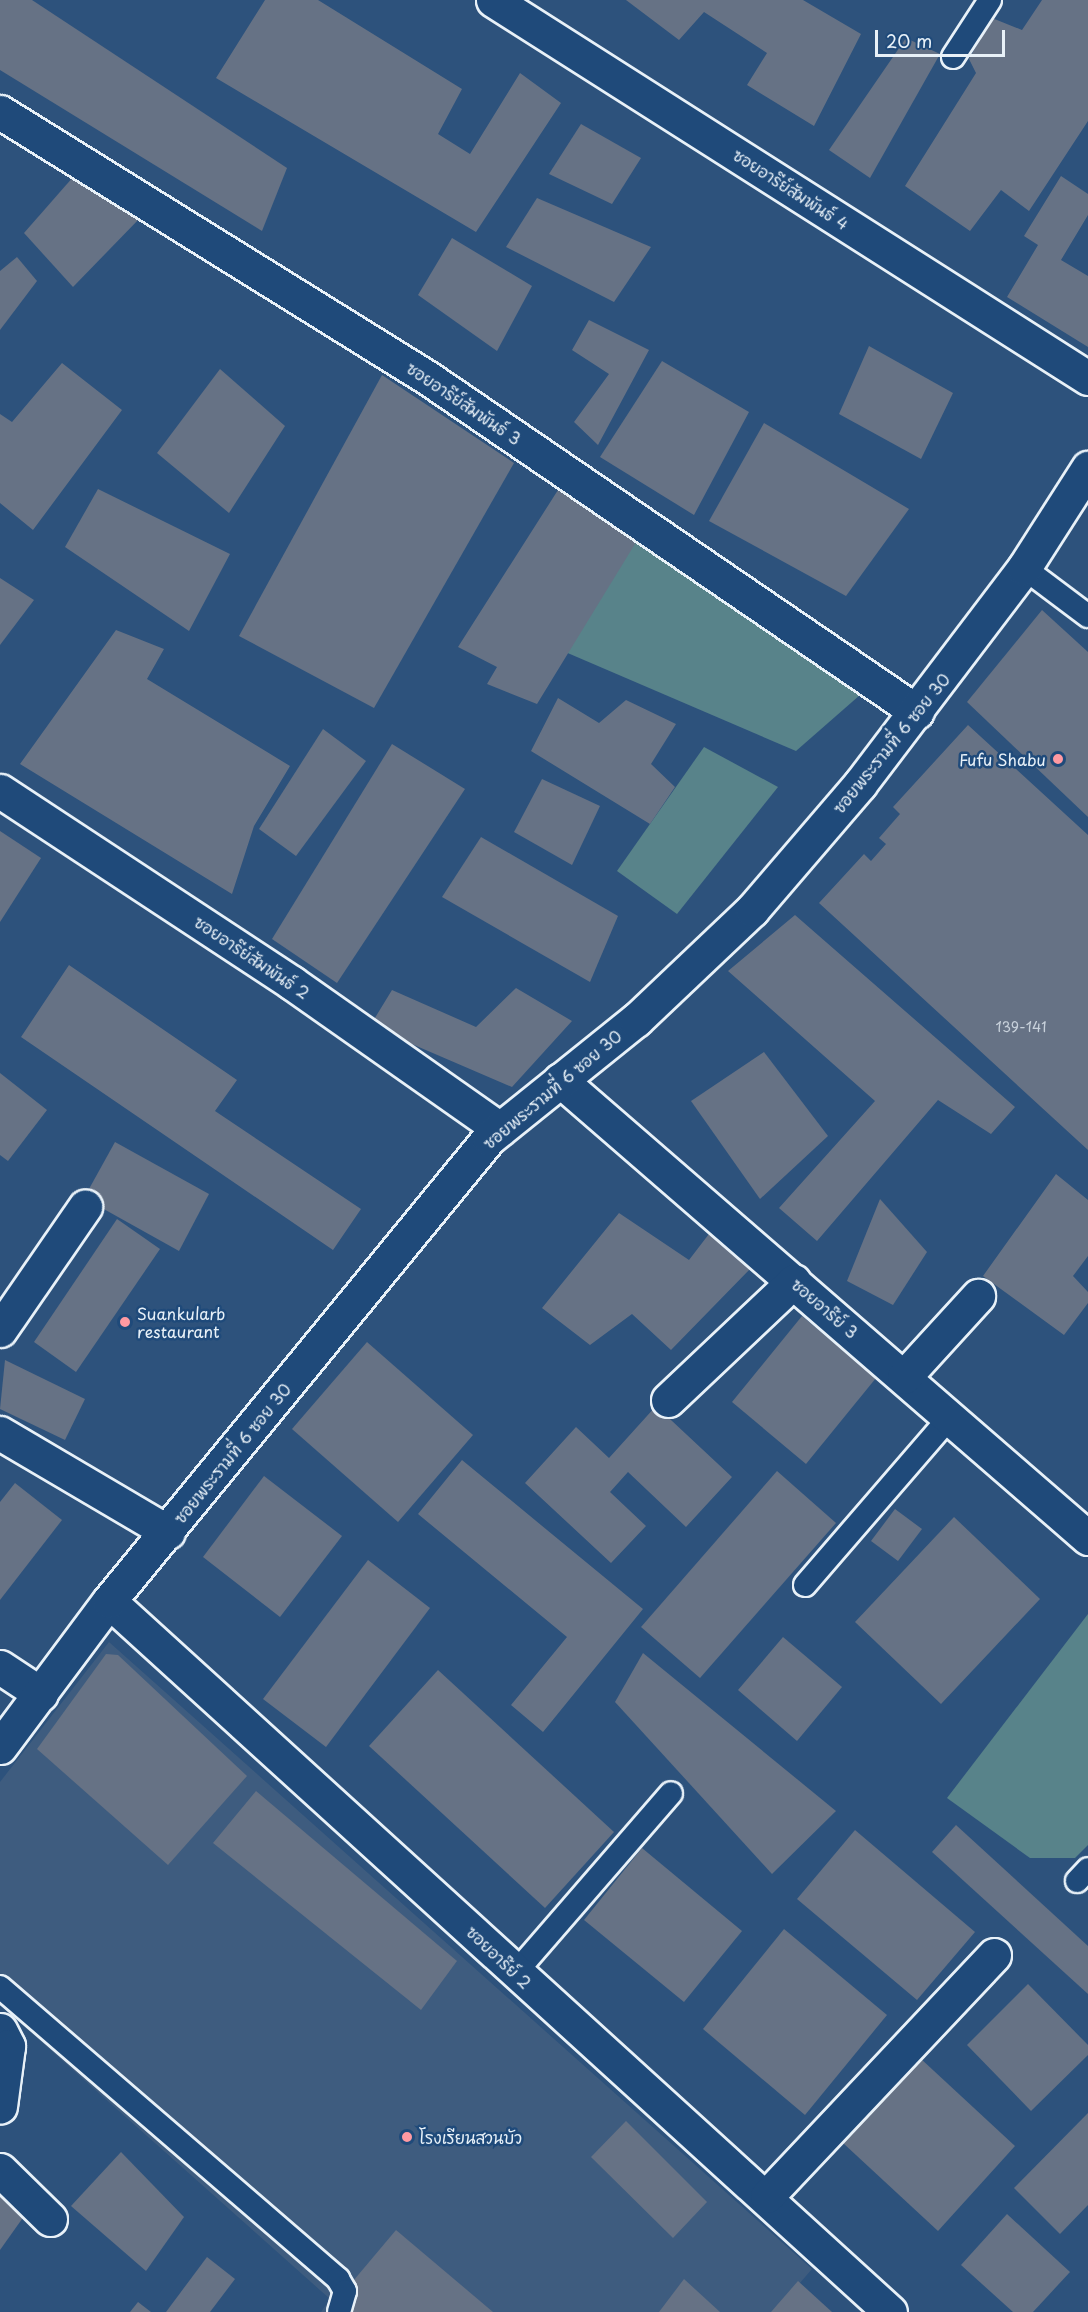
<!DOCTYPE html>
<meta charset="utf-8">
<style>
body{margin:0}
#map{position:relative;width:1088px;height:2312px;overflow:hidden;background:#2d527c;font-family:"Playpen Sans","Playpen Sans Thai",sans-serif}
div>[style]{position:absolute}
.built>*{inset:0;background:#3e5c7f}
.green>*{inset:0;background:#58838a}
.building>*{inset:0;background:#667285}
.roads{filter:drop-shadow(2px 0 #e8f1f8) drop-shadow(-2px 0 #e8f1f8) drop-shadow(0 2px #e8f1f8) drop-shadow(0 -2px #e8f1f8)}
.service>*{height:22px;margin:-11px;padding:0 11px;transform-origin:11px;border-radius:11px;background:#1f4a7a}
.minor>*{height:33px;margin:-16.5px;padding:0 16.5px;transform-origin:16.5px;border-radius:16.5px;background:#1f4a7a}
.tertiary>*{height:33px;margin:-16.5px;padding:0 16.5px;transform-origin:16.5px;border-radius:16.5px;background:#1f4a7a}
.dots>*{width:16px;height:16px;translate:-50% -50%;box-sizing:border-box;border:3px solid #1f4a7a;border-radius:50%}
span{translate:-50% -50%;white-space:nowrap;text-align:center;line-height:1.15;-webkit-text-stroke:5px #1f4a7a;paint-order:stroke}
.number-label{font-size:14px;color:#c8d1db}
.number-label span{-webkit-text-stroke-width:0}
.street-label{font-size:16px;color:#e8f1f8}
.poi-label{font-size:16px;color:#e8f1f8}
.right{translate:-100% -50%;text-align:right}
.left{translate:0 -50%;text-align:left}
.scale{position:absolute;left:875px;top:30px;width:130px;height:27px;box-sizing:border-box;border:3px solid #e8f1f8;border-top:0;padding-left:8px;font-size:18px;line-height:21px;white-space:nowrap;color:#e8f1f8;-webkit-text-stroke:4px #1f4a7a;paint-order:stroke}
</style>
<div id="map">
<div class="built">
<div style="clip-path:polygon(109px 1642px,812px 2269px,775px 2312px,321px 2312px,330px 2299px,0 2005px,0 1782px)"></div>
</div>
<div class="green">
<div style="clip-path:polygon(604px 518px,868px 688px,796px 751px,535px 639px)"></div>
<div style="clip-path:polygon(704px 747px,778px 787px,677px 914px,617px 871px)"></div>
<div style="clip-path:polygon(1088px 1614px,1088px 1845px,1075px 1858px,1030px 1858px,947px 1798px)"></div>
</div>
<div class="building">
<div style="clip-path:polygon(0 0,32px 0,287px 168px,262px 231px,0 70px)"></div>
<div style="clip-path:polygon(265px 0,318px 0,462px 89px,438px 134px,470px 154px,520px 73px,561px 103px,476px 232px,216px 78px)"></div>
<div style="clip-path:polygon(626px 0,803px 0,861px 34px,814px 126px,747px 85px,767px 53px,704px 12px,679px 40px)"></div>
<div style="clip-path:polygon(1042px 0,1088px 0,1088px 121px,1029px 211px,1001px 190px,970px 231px,905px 186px,976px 73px,969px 59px,992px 18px,1022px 30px)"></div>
<div style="clip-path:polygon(906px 38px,940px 54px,870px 178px,829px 150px)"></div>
<div style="clip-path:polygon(581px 124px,641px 158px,612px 204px,549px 174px)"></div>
<div style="clip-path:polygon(81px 168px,140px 218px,73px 287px,24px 233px)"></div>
<div style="clip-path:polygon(1061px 176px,1088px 194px,1088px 215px,1061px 260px,1088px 276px,1088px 347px,1007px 297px,1038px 245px,1024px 236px)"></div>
<div style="clip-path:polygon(537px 198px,651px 247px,614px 302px,506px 247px)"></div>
<div style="clip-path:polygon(452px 238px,532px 286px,497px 351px,418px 295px)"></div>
<div style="clip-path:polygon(17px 257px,37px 281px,0 330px,0 271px)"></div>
<div style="clip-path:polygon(589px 320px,649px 350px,598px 445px,574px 422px,609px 374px,572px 350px)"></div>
<div style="clip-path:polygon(869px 346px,953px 393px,921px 459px,839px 414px)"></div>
<div style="clip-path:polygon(662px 361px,749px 412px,694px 515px,600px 457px)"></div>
<div style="clip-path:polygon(62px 363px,122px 410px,33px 530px,0 503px,0 414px,12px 422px)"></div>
<div style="clip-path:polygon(220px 369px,285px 426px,229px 513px,157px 453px)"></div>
<div style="clip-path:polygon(382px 375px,514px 463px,374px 708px,239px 636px)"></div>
<div style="clip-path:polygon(764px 423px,909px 509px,846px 596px,709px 521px)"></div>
<div style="clip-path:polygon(98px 489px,230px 554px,189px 631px,65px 547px)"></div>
<div style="clip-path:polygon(558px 490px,638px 539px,537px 704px,487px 684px,497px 667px,458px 647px)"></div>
<div style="clip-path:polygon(0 578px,34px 600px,0 645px)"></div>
<div style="clip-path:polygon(1042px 610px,1088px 652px,1088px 817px,967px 702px)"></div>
<div style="clip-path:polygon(116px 630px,164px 649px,147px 679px,290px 766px,254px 826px,232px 894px,20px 764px)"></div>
<div style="clip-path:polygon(558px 698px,599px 723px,626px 700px,676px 724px,651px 764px,675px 787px,650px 824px,531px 751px)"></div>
<div style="clip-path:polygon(968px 725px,1088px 835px,1088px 1150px,819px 903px,864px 854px,871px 861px,886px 844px,879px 838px,900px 814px,893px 807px)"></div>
<div style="clip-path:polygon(323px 729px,366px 761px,296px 856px,259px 829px)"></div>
<div style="clip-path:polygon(392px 744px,465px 789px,337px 983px,272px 939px)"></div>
<div style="clip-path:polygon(542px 779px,600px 806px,572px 865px,514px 832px)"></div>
<div style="clip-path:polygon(0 831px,41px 858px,0 922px)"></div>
<div style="clip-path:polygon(481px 837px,618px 916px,590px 982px,442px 897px)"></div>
<div style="clip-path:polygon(795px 915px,1015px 1107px,991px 1134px,938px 1100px,817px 1241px,779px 1208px,875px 1101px,728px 971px)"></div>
<div style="clip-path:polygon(69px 965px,237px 1080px,215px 1111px,361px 1209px,333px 1250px,21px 1037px)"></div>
<div style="clip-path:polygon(516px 988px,572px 1021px,512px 1087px,370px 1026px,392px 990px,476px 1027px)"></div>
<div style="clip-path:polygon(764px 1052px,828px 1136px,760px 1199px,691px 1101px)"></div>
<div style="clip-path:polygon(0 1073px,47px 1110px,8px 1161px,0 1155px)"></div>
<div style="clip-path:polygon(115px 1142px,209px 1194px,179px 1251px,84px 1198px)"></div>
<div style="clip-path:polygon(1056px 1174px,1088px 1200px,1088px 1256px,1073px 1276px,1088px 1292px,1088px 1303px,1064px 1335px,983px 1276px)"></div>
<div style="clip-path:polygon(880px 1199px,927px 1252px,893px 1305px,847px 1281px)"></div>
<div style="clip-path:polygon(619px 1213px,689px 1260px,712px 1230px,751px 1268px,671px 1350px,632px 1314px,590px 1345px,542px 1308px)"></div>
<div style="clip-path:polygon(117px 1219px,160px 1249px,76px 1372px,34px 1342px)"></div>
<div style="clip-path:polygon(802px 1316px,876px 1378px,806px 1464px,732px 1402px)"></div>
<div style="clip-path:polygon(367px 1342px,473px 1435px,398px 1522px,292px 1429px)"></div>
<div style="clip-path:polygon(5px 1360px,85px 1399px,65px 1440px,0 1409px)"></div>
<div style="clip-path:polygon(656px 1406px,732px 1477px,686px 1527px,628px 1472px,610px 1492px,646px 1526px,611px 1563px,525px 1483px,576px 1427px,609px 1458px)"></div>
<div style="clip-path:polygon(462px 1460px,643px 1609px,543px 1732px,511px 1705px,567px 1637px,418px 1514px)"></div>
<div style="clip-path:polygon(777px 1471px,836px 1523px,700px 1678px,641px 1627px)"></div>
<div style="clip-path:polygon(264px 1476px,342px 1536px,280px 1617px,203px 1557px)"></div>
<div style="clip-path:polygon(15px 1483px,62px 1520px,0 1600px,0 1502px)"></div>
<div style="clip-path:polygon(895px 1509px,922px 1529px,898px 1561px,871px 1541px)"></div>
<div style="clip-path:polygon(954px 1517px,1040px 1599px,941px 1704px,855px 1622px)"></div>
<div style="clip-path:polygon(368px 1560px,430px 1608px,326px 1747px,263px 1699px)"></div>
<div style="clip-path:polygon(783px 1637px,842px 1687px,797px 1741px,738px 1690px)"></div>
<div style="clip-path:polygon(643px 1653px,836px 1811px,772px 1874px,615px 1702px)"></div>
<div style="clip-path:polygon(106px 1654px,118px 1655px,247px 1776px,168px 1865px,37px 1749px)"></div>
<div style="clip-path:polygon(438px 1670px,614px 1832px,545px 1908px,369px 1746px)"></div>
<div style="clip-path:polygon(256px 1791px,457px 1961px,421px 2010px,213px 1843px)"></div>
<div style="clip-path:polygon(956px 1825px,1088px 1946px,1088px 1994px,932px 1852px)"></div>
<div style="clip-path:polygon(855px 1830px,975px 1932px,917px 2000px,797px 1899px)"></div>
<div style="clip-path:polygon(642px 1848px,742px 1931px,684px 2002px,584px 1920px)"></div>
<div style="clip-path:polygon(784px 1929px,887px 2015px,805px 2115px,703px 2029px)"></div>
<div style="clip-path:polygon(1028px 1984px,1088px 2045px,1088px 2055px,1031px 2111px,967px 2045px)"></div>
<div style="clip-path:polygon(920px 2058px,1015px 2146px,938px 2231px,843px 2143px)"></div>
<div style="clip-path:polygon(1088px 2113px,1088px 2205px,1060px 2234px,1014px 2188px)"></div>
<div style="clip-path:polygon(626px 2121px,707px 2202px,673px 2238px,591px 2157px)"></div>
<div style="clip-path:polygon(121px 2152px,184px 2217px,146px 2271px,71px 2206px)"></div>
<div style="clip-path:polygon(0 2183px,32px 2205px,0 2250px)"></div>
<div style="clip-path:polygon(1007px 2214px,1070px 2272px,1033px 2312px,1013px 2312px,961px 2265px)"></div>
<div style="clip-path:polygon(396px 2230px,493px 2312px,327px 2312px)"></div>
<div style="clip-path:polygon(207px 2257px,235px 2279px,210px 2312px,166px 2312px)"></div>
<div style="clip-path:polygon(684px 2279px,720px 2312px,659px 2312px)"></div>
<div style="clip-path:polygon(798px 2281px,832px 2312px,771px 2312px)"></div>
<div style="clip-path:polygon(138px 2302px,151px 2312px,130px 2312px)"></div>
</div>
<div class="roads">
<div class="service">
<div style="left:953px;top:57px;width:68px;rotate:-57deg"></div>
<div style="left:1024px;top:568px;width:80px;rotate:36.9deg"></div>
<div style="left:805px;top:1585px;width:222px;rotate:-49.2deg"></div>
<div style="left:1077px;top:1881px;width:16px;rotate:-47deg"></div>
<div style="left:517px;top:1971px;width:235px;rotate:-49.1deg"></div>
<div style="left:0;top:1987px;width:447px;rotate:40.8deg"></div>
<div style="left:338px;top:2279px;width:14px;rotate:60deg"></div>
<div style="left:345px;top:2291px;width:22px;rotate:106deg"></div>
</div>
<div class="minor">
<div style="left:493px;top:0;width:705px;rotate:32.43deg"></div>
<div style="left:0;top:112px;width:504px;rotate:31.86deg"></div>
<div style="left:428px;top:378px;width:592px;rotate:34.33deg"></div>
<div style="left:0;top:791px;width:349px;rotate:33.3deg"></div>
<div style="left:292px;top:983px;width:254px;rotate:35.1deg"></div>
<div style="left:560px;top:1080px;width:699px;rotate:40.94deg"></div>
<div style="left:0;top:1330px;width:150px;rotate:-55.4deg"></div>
<div style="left:904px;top:1377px;width:110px;rotate:-47.6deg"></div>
<div style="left:668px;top:1400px;width:173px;rotate:-43.4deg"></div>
<div style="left:0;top:1433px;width:195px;rotate:30.5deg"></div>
<div style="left:109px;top:1601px;width:1056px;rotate:42.31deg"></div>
<div style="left:0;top:1667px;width:49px;rotate:33.4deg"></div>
<div style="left:0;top:2030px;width:18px;rotate:63deg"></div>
<div style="left:8px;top:2046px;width:61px;rotate:97.6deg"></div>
<div style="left:0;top:2170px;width:70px;rotate:44.4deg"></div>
<div style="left:767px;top:2196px;width:331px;rotate:-46.7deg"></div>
</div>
<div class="tertiary">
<div style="left:0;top:1747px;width:182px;rotate:-53.3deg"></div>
<div style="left:109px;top:1601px;width:599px;rotate:-50.62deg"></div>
<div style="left:489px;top:1138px;width:189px;rotate:-38.8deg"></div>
<div style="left:636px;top:1020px;width:160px;rotate:-43.5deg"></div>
<div style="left:752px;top:910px;width:166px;rotate:-49.4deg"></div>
<div style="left:860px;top:784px;width:271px;rotate:-52.8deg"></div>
<div style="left:1024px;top:568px;width:119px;rotate:-57.4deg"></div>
</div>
</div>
<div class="dots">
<div style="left:1058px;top:759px;background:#ff9aa2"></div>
<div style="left:125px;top:1322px;background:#ff9aa2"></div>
<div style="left:407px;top:2137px;background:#ff9aa2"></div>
</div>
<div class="number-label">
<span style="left:1021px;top:1027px">139-141</span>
</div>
<div class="street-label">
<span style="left:791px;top:189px;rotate:33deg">ซอยอารีย์สัมพันธ์ 4</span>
<span style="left:464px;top:403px;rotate:34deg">ซอยอารีย์สัมพันธ์ 3</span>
<span style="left:891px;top:743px;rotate:-51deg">ซอยพระรามที่ 6 ซอย 30</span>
<span style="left:252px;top:957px;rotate:34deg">ซอยอารีย์สัมพันธ์ 2</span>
<span style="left:552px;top:1089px;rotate:-40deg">ซอยพระรามที่ 6 ซอย 30</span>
<span style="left:825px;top:1308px;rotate:41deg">ซอยอาร๊ย์ 3</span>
<span style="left:232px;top:1453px;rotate:-51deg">ซอยพระรามที่ 6 ซอย 30</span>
<span style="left:499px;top:1957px;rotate:44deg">ซอยอาร๊ย์ 2</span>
</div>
<div class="poi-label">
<span class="right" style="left:1046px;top:759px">Fufu Shabu</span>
<span class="left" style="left:137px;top:1322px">Suankularb<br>restaurant</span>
<span class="left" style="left:419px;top:2137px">โรงเรียนสวนบัว</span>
</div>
<div class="scale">20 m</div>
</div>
